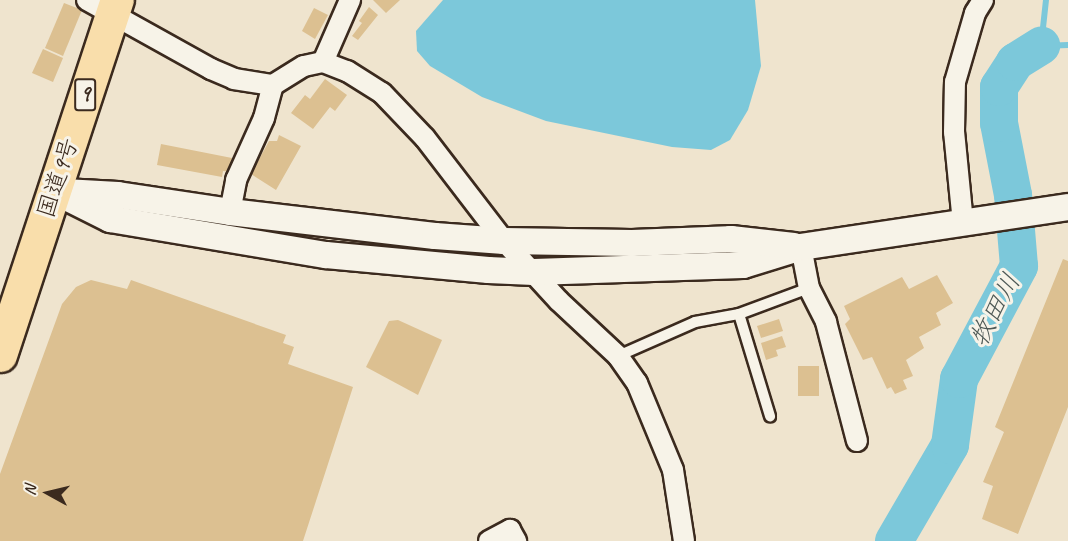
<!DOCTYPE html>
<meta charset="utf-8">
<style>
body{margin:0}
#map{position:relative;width:1068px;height:541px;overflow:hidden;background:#efe4ce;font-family:Caveat,"Klee One",sans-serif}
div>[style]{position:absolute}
.water>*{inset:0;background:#7cc8da}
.stream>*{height:6px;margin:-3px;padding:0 3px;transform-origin:3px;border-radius:3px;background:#7cc8da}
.river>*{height:38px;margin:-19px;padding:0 19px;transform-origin:19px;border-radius:19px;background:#7cc8da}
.building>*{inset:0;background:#dcc091}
.roads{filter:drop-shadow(2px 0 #3b2a1e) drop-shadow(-2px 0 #3b2a1e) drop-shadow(0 2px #3b2a1e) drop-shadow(0 -2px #3b2a1e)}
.service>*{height:10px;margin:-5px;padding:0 5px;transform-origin:5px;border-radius:5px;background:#f7f3e8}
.minor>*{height:20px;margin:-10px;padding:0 10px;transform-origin:10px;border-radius:10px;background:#f7f3e8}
.tertiary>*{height:26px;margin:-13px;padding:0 13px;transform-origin:13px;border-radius:13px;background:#f7f3e8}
.trunk>*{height:33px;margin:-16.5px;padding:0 16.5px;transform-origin:16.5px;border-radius:16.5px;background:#f9deab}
span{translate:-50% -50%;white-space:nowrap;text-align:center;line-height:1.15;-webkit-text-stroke:6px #f7f3e8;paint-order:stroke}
.shield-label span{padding:2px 4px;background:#f7f3e8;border:2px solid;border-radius:4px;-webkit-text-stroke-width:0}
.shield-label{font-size:22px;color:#3b2a1e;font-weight:700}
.street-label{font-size:24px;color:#3b2a1e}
.water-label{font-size:26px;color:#4e5956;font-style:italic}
.north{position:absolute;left:18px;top:463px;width:60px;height:60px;-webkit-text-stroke:4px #f7f3e8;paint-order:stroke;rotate:278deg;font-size:16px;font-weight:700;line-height:24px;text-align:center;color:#3b2a1e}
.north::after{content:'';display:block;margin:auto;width:21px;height:27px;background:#3b2a1e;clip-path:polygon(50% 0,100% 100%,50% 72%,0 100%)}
</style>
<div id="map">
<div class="water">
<div style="clip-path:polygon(443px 0,755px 0,761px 66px,748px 110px,730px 140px,711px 150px,672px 147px,546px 121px,482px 97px,430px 66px,417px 51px,416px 31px)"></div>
</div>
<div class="stream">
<div style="left:1046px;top:0;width:46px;rotate:96.2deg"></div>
<div style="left:1041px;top:46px;width:27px;rotate:-2deg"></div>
</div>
<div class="river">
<div style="left:894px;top:541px;width:111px;rotate:-59.7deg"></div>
<div style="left:950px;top:445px;width:67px;rotate:-82.2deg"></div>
<div style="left:959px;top:379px;width:128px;rotate:-62deg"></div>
<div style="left:1019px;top:266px;width:71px;rotate:-94.8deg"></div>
<div style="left:1013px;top:195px;width:73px;rotate:-101deg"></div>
<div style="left:999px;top:123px;width:36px;rotate:-90deg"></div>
<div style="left:999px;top:87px;width:30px;rotate:-57deg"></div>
<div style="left:1015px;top:62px;width:31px;rotate:-32deg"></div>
</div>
<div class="building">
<div style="clip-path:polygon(373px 0,400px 0,386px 13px)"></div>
<div style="clip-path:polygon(64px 3px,82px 10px,63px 56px,45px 48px)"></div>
<div style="clip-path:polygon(369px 7px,378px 15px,358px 40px,352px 36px,362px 23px,359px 21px)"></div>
<div style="clip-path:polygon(314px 8px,328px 15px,315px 39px,302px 31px)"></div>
<div style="clip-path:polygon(43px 49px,63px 58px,53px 82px,32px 73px)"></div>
<div style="clip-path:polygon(325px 79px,347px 95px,335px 111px,330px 107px,313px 129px,291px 113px,305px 95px,310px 99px)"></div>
<div style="clip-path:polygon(279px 135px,301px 146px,276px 190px,251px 174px,269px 141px,277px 141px)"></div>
<div style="clip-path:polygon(161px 144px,232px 158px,229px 172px,223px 171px,222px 177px,157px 165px)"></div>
<div style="clip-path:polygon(1063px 259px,1068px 261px,1068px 407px,1018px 534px,982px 519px,993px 486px,983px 482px,1004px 432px,995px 427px)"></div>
<div style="clip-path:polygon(937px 275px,953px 303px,936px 313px,941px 325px,919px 337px,924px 348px,906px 360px,913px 376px,903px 380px,907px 389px,895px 394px,891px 387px,887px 389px,872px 357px,863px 360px,845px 324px,850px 319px,844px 306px,902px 277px,909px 289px)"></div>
<div style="clip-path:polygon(91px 280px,127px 289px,131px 280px,286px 335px,283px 343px,294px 347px,288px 364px,353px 387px,303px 541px,0 541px,0 474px,62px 304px,76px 287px)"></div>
<div style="clip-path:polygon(779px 319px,783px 331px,761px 338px,757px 326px)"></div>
<div style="clip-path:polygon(398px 320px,442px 340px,418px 395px,366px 367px,389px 321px)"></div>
<div style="clip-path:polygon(782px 336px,786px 347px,776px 350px,778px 356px,766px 360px,761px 343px)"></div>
<div style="clip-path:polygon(798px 366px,819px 366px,819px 396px,798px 396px)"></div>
</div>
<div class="roads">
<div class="service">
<div style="left:739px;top:314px;width:107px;rotate:73.1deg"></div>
<div style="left:618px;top:356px;width:84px;rotate:-23.8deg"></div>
<div style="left:695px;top:322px;width:45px;rotate:-10.3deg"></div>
<div style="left:739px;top:314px;width:75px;rotate:-20.4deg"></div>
</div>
<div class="minor">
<div style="left:87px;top:0;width:142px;rotate:29.1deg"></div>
<div style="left:211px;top:69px;width:25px;rotate:23deg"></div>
<div style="left:234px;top:79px;width:39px;rotate:9deg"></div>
<div style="left:273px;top:85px;width:36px;rotate:-32deg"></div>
<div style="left:304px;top:66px;width:19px;rotate:-12deg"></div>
<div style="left:323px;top:62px;width:26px;rotate:21deg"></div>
<div style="left:347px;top:71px;width:41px;rotate:32.2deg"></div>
<div style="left:382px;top:93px;width:62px;rotate:46.3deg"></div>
<div style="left:425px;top:138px;width:130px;rotate:52.5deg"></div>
<div style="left:504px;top:241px;width:81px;rotate:47.5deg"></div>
<div style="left:559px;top:301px;width:81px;rotate:43deg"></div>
<div style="left:618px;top:356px;width:33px;rotate:55deg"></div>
<div style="left:637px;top:383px;width:94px;rotate:67.5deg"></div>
<div style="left:673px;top:470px;width:72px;rotate:81.2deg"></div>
<div style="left:323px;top:62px;width:68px;rotate:-66.5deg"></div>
<div style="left:230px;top:212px;width:33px;rotate:-79deg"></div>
<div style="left:236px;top:180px;width:68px;rotate:-65.7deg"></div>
<div style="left:264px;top:118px;width:34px;rotate:-75deg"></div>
<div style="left:963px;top:223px;width:91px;rotate:-95.6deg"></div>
<div style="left:954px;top:132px;width:50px;rotate:-88.9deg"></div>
<div style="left:955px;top:82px;width:72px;rotate:-73.8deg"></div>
<div style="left:975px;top:13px;width:15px;rotate:-58deg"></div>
<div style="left:801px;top:247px;width:42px;rotate:79deg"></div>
<div style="left:809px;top:288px;width:38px;rotate:63deg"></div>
<div style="left:826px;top:322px;width:123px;rotate:75.4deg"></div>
<div style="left:489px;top:541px;width:24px;rotate:-28deg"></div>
<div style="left:510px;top:530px;width:13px;rotate:61deg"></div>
</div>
<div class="tertiary">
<div style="left:54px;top:191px;width:63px;rotate:26.6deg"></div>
<div style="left:110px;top:219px;width:219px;rotate:9.5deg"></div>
<div style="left:326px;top:255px;width:163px;rotate:5.3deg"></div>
<div style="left:488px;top:270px;width:46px;rotate:2.5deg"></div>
<div style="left:534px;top:272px;width:209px;rotate:-1.9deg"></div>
<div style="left:743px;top:265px;width:61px;rotate:-17.2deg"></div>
<div style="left:801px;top:247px;width:270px;rotate:-8.5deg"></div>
<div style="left:64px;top:192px;width:54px;rotate:3.2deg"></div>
<div style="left:118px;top:195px;width:113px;rotate:8.6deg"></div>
<div style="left:230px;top:212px;width:206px;rotate:6.7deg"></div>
<div style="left:435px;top:236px;width:69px;rotate:4.1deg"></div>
<div style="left:504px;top:241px;width:128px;rotate:0.9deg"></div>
<div style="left:632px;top:243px;width:99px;rotate:-2.3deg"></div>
<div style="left:731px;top:239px;width:63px;rotate:6.3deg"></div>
</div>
<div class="trunk">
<div style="left:0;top:355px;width:374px;rotate:-71.8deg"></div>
</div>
</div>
<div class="shield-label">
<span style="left:85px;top:95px">9</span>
</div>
<div class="street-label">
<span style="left:58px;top:178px;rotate:-72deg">国道9号</span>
</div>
<div class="water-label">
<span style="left:995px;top:310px;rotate:-62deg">牧田川</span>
</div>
<div class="north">N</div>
</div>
